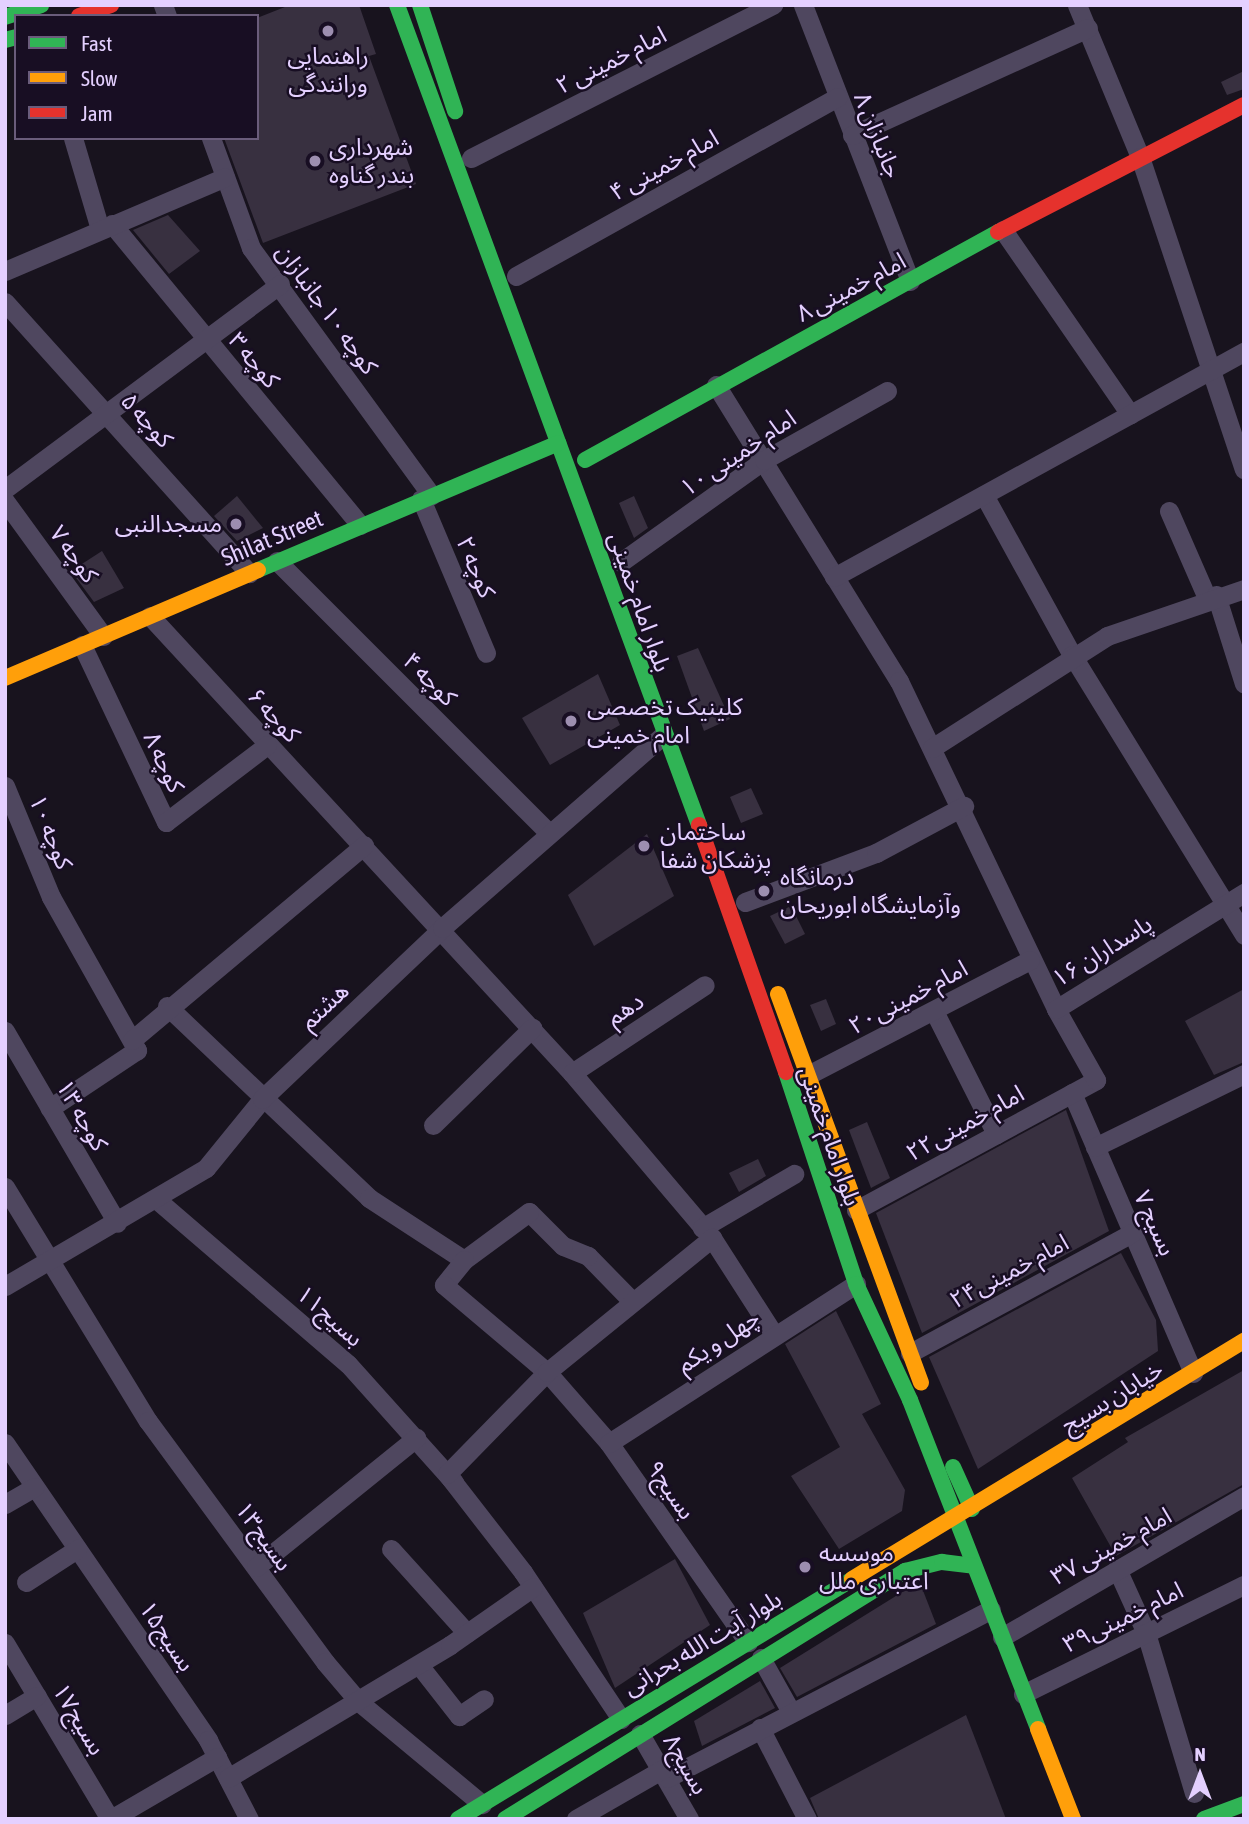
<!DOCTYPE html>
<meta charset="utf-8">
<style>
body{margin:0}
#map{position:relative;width:1249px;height:1824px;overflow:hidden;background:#18131e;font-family:"Asap Condensed","Noto Sans Arabic",sans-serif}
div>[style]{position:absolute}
.building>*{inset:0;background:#383040}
.street>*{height:19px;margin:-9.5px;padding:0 9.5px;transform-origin:9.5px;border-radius:9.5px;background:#4f475f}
.fast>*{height:16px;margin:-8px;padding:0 8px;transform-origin:8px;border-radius:8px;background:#30b455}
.slow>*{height:16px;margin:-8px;padding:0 8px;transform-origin:8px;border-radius:8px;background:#ff9f0a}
.jam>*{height:16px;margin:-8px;padding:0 8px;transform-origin:8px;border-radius:8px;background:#e5322d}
.dots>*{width:19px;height:19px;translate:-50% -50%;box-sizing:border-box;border:4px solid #180e23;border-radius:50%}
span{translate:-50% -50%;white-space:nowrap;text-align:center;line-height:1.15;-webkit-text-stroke:5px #180e23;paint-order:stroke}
.poi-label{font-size:24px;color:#e4d0ff}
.left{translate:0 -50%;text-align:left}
.right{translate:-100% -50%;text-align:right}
.street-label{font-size:24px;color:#e4d0ff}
.frame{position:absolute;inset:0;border:7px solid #e4d0ff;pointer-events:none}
.legend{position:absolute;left:14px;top:14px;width:245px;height:126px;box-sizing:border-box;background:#180e23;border:2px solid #6a5c7b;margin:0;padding:9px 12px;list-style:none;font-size:21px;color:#e4d0ff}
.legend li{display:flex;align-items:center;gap:14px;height:35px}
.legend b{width:35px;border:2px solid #6a5c7b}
.north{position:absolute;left:1165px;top:1740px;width:70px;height:70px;-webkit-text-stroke:5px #180e23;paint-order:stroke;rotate:0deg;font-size:19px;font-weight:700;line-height:28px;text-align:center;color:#e4d0ff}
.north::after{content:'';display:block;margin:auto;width:24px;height:32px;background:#e4d0ff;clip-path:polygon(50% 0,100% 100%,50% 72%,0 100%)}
</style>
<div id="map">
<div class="building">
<div style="clip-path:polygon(290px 5px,359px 5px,376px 54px,369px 56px,416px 184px,263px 243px,224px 138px,257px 138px,257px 18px)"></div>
<div style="clip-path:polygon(1244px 71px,1244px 89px,1227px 95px,1221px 82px)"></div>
<div style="clip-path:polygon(168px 215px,200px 251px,169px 274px,133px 230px)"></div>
<div style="clip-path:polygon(237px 496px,263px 528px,237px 541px,214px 516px)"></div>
<div style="clip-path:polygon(634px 496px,648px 528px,634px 538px,619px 503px)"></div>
<div style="clip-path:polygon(102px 551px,124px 588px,94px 602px,71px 571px)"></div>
<div style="clip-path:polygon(698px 648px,730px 719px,704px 731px,677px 656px)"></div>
<div style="clip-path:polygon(598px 674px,620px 725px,550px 765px,522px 718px)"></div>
<div style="clip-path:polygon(751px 788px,763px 814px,741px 823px,730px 797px)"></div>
<div style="clip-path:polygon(647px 834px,674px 896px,594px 946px,568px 895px)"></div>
<div style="clip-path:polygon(791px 906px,805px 934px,785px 944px,770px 916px)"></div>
<div style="clip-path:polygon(1244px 989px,1244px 1062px,1214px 1075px,1185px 1021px)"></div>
<div style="clip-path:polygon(826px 999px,836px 1024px,821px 1031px,810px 1005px)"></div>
<div style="clip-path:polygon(1066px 1110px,1109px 1231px,922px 1333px,876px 1213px)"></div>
<div style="clip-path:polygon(867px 1122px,890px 1178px,871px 1188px,849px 1130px)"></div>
<div style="clip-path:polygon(758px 1159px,766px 1176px,739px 1192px,729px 1173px)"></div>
<div style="clip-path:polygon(1121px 1253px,1156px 1320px,1158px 1351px,978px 1469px,929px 1357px)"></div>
<div style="clip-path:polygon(836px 1311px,881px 1404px,862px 1414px,905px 1490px,902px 1511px,839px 1549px,791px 1476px,840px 1447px,785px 1344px)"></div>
<div style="clip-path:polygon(1244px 1370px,1244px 1484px,1116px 1556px,1072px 1478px,1128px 1442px,1125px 1438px)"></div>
<div style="clip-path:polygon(675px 1559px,710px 1625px,615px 1688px,583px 1613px)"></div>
<div style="clip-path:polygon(912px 1586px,922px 1588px,936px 1624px,797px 1697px,780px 1668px)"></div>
<div style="clip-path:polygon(760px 1681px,775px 1708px,702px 1746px,694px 1721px)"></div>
<div style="clip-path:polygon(966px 1715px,1006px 1819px,819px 1819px,810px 1798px)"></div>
</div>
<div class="street">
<div style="left:163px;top:5px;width:12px;rotate:70deg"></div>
<div style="left:803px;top:5px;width:296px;rotate:68.8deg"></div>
<div style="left:1077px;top:5px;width:165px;rotate:67.5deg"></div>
<div style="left:1140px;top:157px;width:329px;rotate:71.6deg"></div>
<div style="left:852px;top:135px;width:259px;rotate:-24.4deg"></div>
<div style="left:73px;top:138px;width:95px;rotate:73.5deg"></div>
<div style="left:211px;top:138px;width:117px;rotate:70deg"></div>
<div style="left:251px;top:248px;width:306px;rotate:53.9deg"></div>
<div style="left:471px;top:158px;width:339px;rotate:-26.9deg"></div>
<div style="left:112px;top:224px;width:390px;rotate:50.5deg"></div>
<div style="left:1003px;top:230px;width:224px;rotate:55.4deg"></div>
<div style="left:5px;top:271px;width:239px;rotate:-23.1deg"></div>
<div style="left:516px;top:276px;width:368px;rotate:-29.1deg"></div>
<div style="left:5px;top:302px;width:365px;rotate:48deg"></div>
<div style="left:716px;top:385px;width:348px;rotate:58.3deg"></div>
<div style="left:899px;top:681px;width:364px;rotate:64.4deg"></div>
<div style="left:5px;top:489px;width:343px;rotate:-36.7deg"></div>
<div style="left:984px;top:495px;width:183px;rotate:61.2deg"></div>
<div style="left:1072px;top:655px;width:329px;rotate:58.4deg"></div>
<div style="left:421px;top:499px;width:167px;rotate:67.1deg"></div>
<div style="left:5px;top:501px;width:167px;rotate:54deg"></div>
<div style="left:1169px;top:511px;width:95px;rotate:66.4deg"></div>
<div style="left:277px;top:561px;width:383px;rotate:45deg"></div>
<div style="left:621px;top:562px;width:176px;rotate:-35.5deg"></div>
<div style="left:764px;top:460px;width:141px;rotate:-29.3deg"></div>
<div style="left:834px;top:577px;width:468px;rotate:-28.8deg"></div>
<div style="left:1216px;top:595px;width:93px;rotate:72.5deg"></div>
<div style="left:150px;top:616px;width:622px;rotate:47.28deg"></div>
<div style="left:572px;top:1073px;width:216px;rotate:49.7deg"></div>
<div style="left:712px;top:1238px;width:113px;rotate:57.3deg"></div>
<div style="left:82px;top:645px;width:196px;rotate:64.6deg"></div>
<div style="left:166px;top:822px;width:127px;rotate:-37.3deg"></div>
<div style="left:932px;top:748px;width:208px;rotate:-32.6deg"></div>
<div style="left:1107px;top:636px;width:145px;rotate:-18.9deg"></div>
<div style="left:5px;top:786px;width:120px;rotate:67.5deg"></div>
<div style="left:51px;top:897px;width:176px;rotate:60.7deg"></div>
<div style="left:137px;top:1050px;width:105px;rotate:146.3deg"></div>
<div style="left:745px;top:902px;width:140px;rotate:-20.5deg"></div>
<div style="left:876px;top:853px;width:100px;rotate:-28.1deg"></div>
<div style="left:167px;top:1006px;width:279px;rotate:43.5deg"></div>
<div style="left:369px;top:1198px;width:113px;rotate:33.1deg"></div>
<div style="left:934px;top:1011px;width:138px;rotate:63.2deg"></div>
<div style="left:5px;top:1031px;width:222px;rotate:59.7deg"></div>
<div style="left:132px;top:1040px;width:303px;rotate:-40deg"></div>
<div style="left:572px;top:1073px;width:159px;rotate:-33.5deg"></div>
<div style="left:808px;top:1075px;width:250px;rotate:-27.4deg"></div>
<div style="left:1072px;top:1093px;width:305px;rotate:66.6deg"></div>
<div style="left:433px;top:1125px;width:139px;rotate:-44.4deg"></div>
<div style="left:1095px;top:1147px;width:166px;rotate:-26.1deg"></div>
<div style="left:5px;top:1187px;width:274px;rotate:58.6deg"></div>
<div style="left:148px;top:1421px;width:299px;rotate:53.7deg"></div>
<div style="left:325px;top:1662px;width:52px;rotate:49.6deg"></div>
<div style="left:359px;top:1702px;width:160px;rotate:39.7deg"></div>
<div style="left:156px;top:1199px;width:253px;rotate:40.7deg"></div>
<div style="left:348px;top:1364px;width:159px;rotate:48.1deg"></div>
<div style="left:856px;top:1210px;width:273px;rotate:-28.4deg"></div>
<div style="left:1096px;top:1080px;width:81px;rotate:-119.4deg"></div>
<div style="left:1056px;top:1009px;width:221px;rotate:-31.7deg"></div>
<div style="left:702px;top:1228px;width:107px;rotate:-30.4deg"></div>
<div style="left:5px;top:1286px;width:233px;rotate:-30.4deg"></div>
<div style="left:206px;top:1168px;width:89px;rotate:-50.9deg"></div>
<div style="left:262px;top:1099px;width:248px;rotate:-43.5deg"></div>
<div style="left:442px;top:928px;width:292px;rotate:-41.1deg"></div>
<div style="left:631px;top:1300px;width:62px;rotate:-134.3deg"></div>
<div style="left:588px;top:1256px;width:27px;rotate:-158deg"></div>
<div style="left:563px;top:1246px;width:48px;rotate:-135deg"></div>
<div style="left:529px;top:1212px;width:81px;rotate:143.6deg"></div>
<div style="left:464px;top:1260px;width:32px;rotate:129deg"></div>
<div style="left:444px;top:1285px;width:135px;rotate:40.2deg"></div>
<div style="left:547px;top:1372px;width:94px;rotate:48.9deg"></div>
<div style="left:609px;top:1443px;width:243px;rotate:55.1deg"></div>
<div style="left:910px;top:1353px;width:252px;rotate:-28.4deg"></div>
<div style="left:5px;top:1443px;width:360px;rotate:55.6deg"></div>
<div style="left:208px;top:1740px;width:89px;rotate:62.6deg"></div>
<div style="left:609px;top:1443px;width:294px;rotate:-32.8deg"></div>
<div style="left:5px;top:1504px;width:34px;rotate:-30deg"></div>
<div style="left:391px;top:1549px;width:113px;rotate:47.9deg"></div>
<div style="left:256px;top:1567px;width:206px;rotate:-38.9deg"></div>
<div style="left:1117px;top:1569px;width:70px;rotate:65.6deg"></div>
<div style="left:1146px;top:1633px;width:167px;rotate:73.3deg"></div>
<div style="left:26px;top:1582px;width:61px;rotate:-32.9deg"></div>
<div style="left:1002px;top:1637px;width:280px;rotate:-30.2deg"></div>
<div style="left:5px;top:1643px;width:205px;rotate:59.2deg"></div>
<div style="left:761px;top:1658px;width:60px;rotate:60.9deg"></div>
<div style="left:419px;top:1665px;width:65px;rotate:51.9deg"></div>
<div style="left:459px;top:1716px;width:30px;rotate:-34deg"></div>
<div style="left:1023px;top:1694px;width:246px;rotate:-26.3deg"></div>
<div style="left:5px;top:1715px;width:37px;rotate:-31deg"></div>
<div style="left:621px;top:1719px;width:177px;rotate:-123.7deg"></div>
<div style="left:523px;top:1572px;width:124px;rotate:-127.8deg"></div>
<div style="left:447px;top:1474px;width:143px;rotate:-45.6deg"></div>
<div style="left:547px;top:1372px;width:213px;rotate:-39.1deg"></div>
<div style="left:760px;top:1728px;width:102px;rotate:62.7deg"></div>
<div style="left:640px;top:1734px;width:98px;rotate:60deg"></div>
<div style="left:228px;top:1778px;width:259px;rotate:-30.9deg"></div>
<div style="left:450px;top:1645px;width:101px;rotate:-34.9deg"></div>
<div style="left:667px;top:1778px;width:365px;rotate:-27.5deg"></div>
<div style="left:111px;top:1819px;width:123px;rotate:-30.3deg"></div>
<div style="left:576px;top:1819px;width:100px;rotate:-29.9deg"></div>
</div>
<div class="fast">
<div style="left:397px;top:5px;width:874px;rotate:69.78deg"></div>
<div style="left:420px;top:5px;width:112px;rotate:71.7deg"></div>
<div style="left:5px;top:17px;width:38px;rotate:-18deg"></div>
<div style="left:5px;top:40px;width:11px;rotate:-15deg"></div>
<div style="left:585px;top:460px;width:472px;rotate:-28.9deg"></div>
<div style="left:258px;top:570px;width:326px;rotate:-22.9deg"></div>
<div style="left:786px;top:1072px;width:223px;rotate:71.7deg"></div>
<div style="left:856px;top:1284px;width:128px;rotate:65deg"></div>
<div style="left:910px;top:1400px;width:353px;rotate:68.7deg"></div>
<div style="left:953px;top:1467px;width:46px;rotate:65.7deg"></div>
<div style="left:458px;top:1819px;width:461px;rotate:-31.3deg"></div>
<div style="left:505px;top:1819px;width:471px;rotate:-31.8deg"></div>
<div style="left:905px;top:1571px;width:38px;rotate:-14deg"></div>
<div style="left:942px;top:1562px;width:32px;rotate:7deg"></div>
<div style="left:1204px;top:1819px;width:43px;rotate:-20.6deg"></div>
</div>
<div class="slow">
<div style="left:5px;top:678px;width:275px;rotate:-23.1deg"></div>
<div style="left:778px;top:994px;width:414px;rotate:69.8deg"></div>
<div style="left:852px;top:1579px;width:459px;rotate:-31.3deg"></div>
<div style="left:1038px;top:1729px;width:97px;rotate:68.7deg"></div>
</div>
<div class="jam">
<div style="left:79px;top:16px;width:34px;rotate:-19deg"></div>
<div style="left:998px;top:232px;width:277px;rotate:-27.3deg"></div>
<div style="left:699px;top:825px;width:262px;rotate:70.6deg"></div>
</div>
<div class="dots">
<div style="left:328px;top:31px;background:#9d8eb0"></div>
<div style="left:315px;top:161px;background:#9d8eb0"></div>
<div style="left:236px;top:524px;background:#9d8eb0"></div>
<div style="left:571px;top:721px;background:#9d8eb0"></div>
<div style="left:644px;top:846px;background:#9d8eb0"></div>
<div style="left:764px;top:891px;background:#9d8eb0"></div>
<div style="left:805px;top:1567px;background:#9d8eb0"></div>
</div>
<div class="poi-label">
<span style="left:328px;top:70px">راهنمایی<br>ورانندگی</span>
<span class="left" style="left:329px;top:161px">شهرداری<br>بندر گناوه</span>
<span class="right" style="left:222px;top:524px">مسجدالنبی</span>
<span class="left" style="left:587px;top:721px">کلینیک تخصصی<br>امام خمینی</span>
<span class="left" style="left:660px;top:846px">ساختمان<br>پزشکان شفا</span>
<span class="left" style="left:780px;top:891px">درمانگاه<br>وآزمایشگاه ابوریحان</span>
<span class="left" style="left:819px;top:1567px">موسسه<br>اعتباری ملل</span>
</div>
<div class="street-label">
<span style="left:611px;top:60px;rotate:-27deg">امام خمینی ۲</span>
<span style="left:878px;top:135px;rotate:68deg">جانبازان ۸</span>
<span style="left:664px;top:165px;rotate:-29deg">امام خمینی ۴</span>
<span style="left:851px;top:287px;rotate:-28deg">امام خمینی ۸</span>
<span style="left:327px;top:309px;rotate:54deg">کوچه ۱۰ جانبازان</span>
<span style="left:254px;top:360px;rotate:50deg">کوچه ۳</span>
<span style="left:147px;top:420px;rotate:48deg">کوچه ۵</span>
<span style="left:738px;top:453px;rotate:-34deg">امام خمینی ۱۰</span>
<span style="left:272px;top:538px;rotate:-23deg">Shilat Street</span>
<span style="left:74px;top:554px;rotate:54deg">کوچه ۷</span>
<span style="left:476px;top:567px;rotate:67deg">کوچه ۲</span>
<span style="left:640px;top:602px;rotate:71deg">بلوار امام خمینی</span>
<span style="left:430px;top:679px;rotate:45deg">کوچه ۴</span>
<span style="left:274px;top:715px;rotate:47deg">کوچه ۶</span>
<span style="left:164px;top:762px;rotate:65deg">کوچه ۸</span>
<span style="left:51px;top:832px;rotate:68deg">کوچه ۱۰</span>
<span style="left:1102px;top:951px;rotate:-32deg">پاسداران ۱۶</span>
<span style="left:908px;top:997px;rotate:-28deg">امام خمینی۲۰</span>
<span style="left:324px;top:1006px;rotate:-43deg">هشتم</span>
<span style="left:625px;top:1009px;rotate:-33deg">دهم</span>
<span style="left:82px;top:1115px;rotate:60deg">کوچه ۱۳</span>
<span style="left:965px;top:1123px;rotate:-29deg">امام خمینی۲۲</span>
<span style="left:830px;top:1136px;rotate:71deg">بلوار امام خمینی</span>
<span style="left:1155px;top:1223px;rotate:66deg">بسیج ۷</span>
<span style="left:1009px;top:1271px;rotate:-28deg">امام خمینی۲۴</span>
<span style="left:330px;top:1316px;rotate:41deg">بسیج۱۱</span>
<span style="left:718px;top:1341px;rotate:-34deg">چهل و یکم</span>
<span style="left:1112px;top:1397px;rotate:-32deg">خیابان بسیج</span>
<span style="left:671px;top:1490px;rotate:55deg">بسیج۹</span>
<span style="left:264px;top:1536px;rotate:54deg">بسیج۱۳</span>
<span style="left:1111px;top:1546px;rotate:-29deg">امام خمینی ۳۷</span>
<span style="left:1123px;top:1617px;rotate:-26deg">امام خمینی۳۹</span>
<span style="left:167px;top:1636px;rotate:56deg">بسیج۱۵</span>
<span style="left:702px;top:1643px;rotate:-31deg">بلوار آیت الله بحرانی</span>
<span style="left:79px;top:1719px;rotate:59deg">بسیج۱۷</span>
<span style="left:686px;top:1764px;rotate:60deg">بسیج۸</span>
</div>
<div class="frame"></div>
<ul class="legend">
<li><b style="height:9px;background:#30b455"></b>Fast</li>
<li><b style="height:9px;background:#ff9f0a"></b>Slow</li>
<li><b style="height:9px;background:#e5322d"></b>Jam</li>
</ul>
<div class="north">N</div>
</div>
